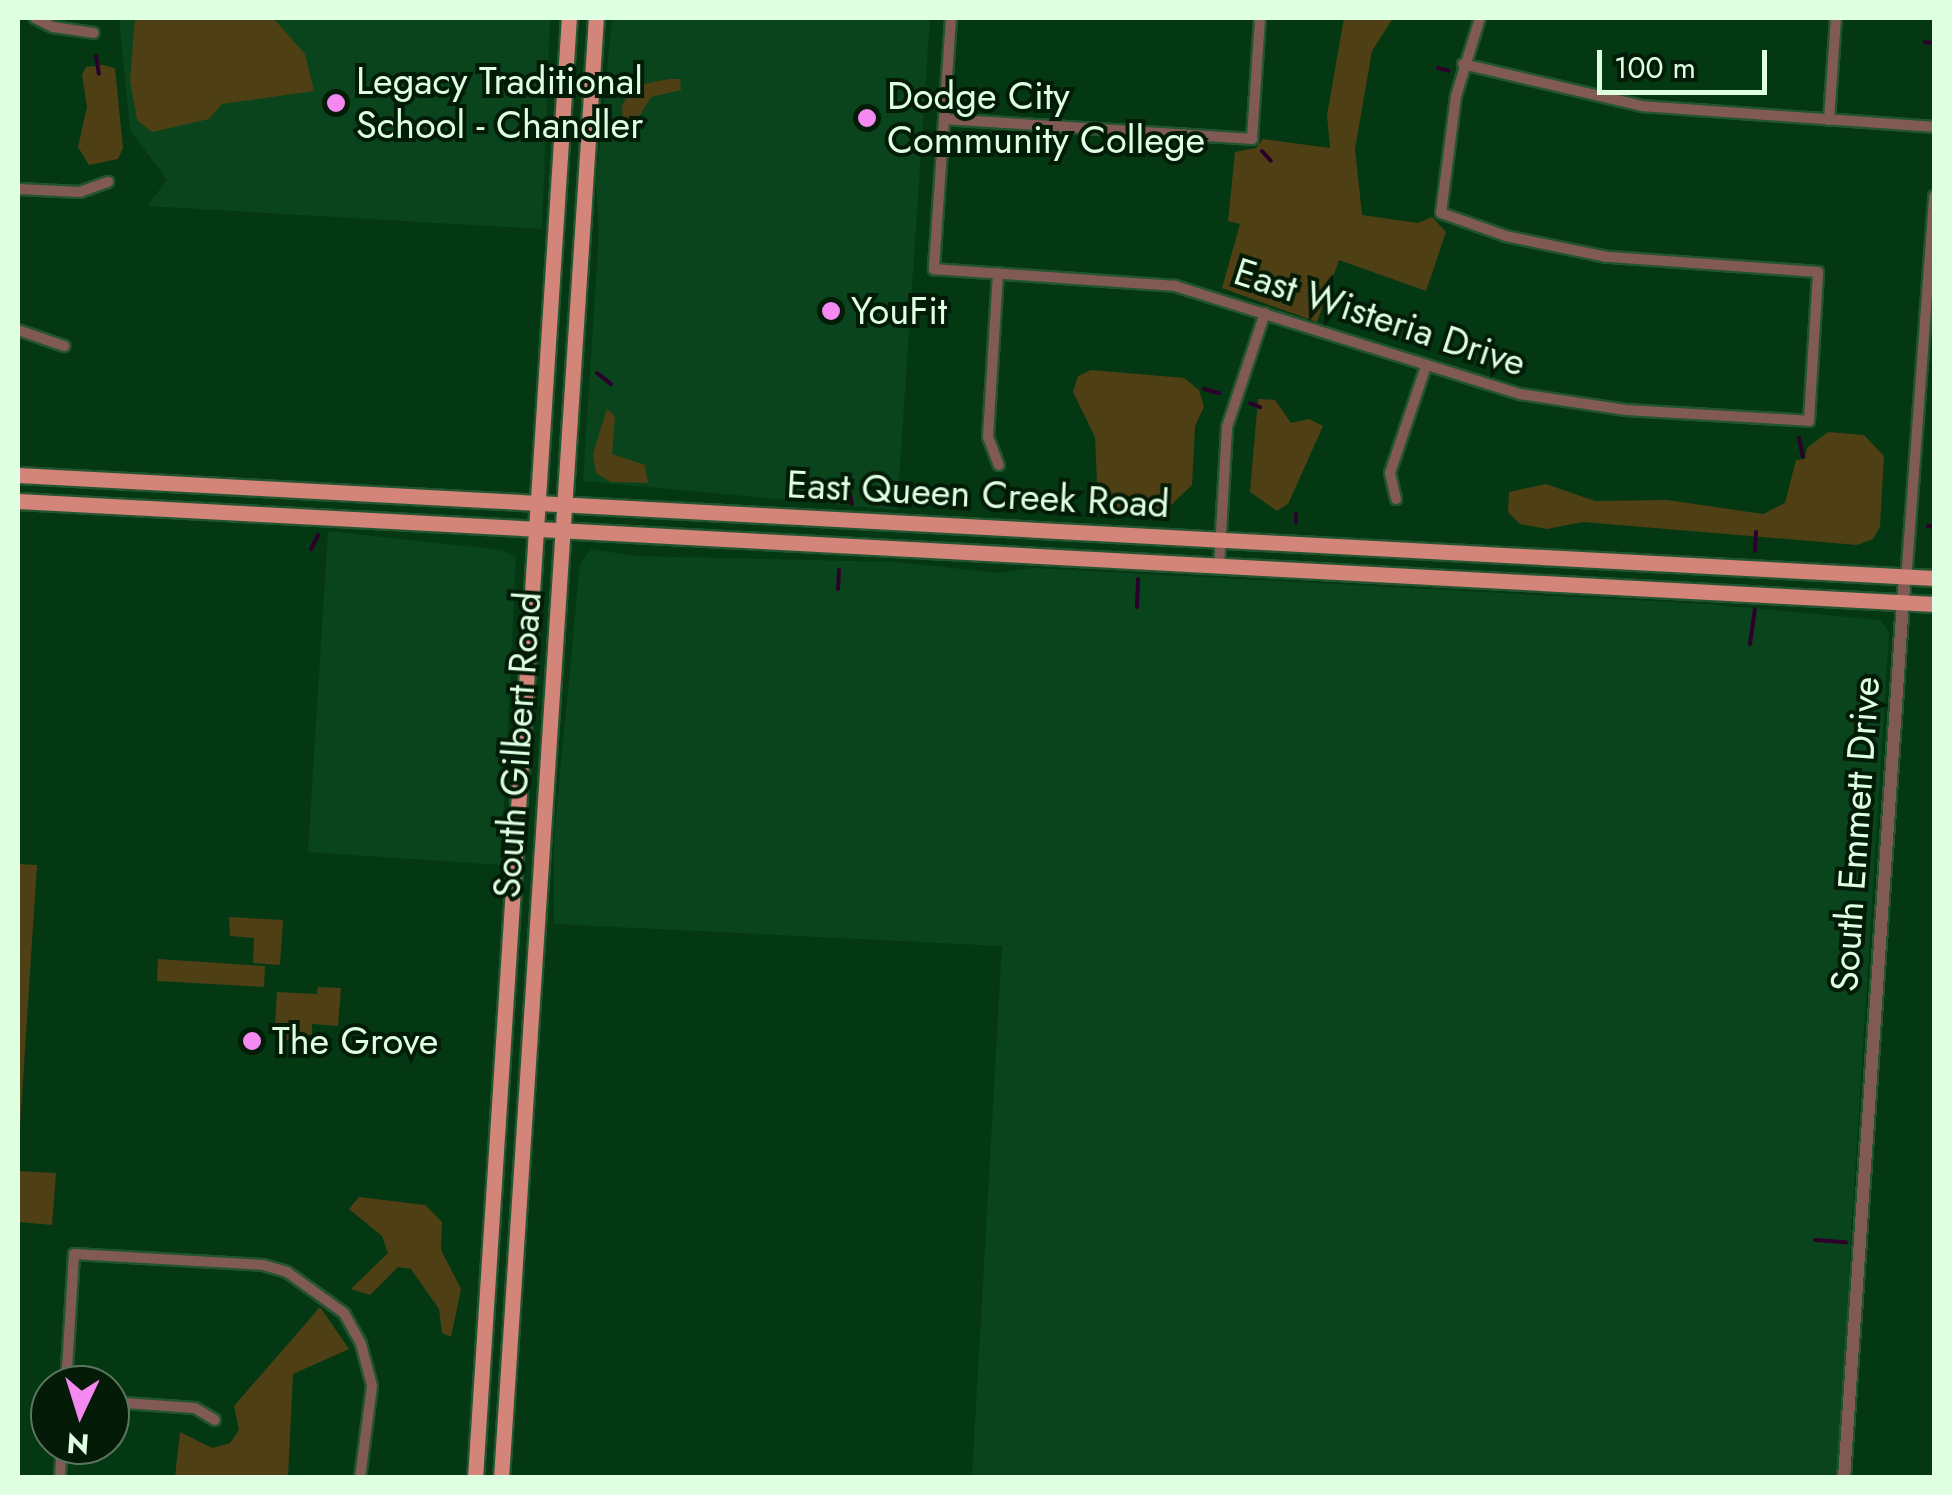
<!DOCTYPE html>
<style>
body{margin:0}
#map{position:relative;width:1952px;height:1495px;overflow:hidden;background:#043813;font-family:Jost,sans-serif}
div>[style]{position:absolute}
.built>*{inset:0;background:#0a441c}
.green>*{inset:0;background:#4f3f15}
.stream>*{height:4px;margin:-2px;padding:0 2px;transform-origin:2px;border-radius:2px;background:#2b002b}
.roads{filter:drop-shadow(2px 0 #235430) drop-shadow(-2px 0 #235430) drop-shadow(0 2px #235430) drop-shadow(0 -2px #235430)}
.minor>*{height:10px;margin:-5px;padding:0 5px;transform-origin:5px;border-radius:5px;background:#815a55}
.tertiary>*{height:12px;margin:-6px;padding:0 6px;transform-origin:6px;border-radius:6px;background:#815a55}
.primary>*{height:15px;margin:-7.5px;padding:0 7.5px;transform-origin:7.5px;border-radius:7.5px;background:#d3857a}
.dots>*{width:28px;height:28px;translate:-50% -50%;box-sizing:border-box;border:5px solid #031b07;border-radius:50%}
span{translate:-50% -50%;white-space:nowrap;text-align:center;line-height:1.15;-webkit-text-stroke:8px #031b07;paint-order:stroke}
.poi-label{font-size:38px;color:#dfffe2}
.left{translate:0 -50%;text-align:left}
.street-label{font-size:38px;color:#dfffe2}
.frame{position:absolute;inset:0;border:20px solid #dfffe2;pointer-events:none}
.north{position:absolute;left:30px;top:1365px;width:100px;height:100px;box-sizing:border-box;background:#031b07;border:2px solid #5b765f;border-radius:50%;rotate:184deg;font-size:28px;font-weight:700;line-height:40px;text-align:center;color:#dfffe2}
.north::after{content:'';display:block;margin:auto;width:35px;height:45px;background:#f489f1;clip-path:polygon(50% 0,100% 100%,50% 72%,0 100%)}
.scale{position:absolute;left:1597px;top:50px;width:170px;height:45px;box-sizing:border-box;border:5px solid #dfffe2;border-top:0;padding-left:12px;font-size:30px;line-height:35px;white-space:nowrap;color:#dfffe2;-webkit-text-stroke:8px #031b07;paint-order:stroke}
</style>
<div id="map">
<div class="built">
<div style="clip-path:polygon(119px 18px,550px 18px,542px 229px,147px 206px,167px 180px,130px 130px)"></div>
<div style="clip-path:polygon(612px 18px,930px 18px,897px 510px,583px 481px,599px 232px,596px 184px)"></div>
<div style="clip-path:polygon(328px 531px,503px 550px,516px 558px,501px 865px,308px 852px)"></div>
<div style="clip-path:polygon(591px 549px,634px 556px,896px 562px,999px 573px,1034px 568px,1709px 604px,1880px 620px,1889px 633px,1849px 1269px,1857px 1274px,1844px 1477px,972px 1477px,1002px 946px,554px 924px,554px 837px,580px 564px)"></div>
</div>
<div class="green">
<div style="clip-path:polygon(135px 18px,273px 18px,305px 54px,314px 91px,222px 104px,209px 119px,152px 132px,137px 120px,130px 80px)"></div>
<div style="clip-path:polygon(1344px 18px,1393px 18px,1372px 51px,1355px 149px,1362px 215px,1418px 223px,1432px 217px,1446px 232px,1426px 291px,1339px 260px,1317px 322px,1222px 288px,1240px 224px,1228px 221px,1235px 152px,1256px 148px,1263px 139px,1330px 148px,1327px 115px)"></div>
<div style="clip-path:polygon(103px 65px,115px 68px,123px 148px,118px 159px,89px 165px,78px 147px,87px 107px,82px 75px,86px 67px)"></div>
<div style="clip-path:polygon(669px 79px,680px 79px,681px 90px,651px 97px,631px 130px,623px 130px,622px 106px,633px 86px)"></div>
<div style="clip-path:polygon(1091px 370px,1184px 378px,1199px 390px,1204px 407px,1195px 426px,1192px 485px,1169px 507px,1121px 513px,1098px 504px,1095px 437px,1073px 392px,1078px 376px)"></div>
<div style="clip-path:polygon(1258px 399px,1275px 400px,1291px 423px,1309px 419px,1323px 426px,1288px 504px,1277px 511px,1250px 492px)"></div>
<div style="clip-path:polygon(607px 409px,615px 416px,612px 454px,645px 465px,648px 483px,611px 482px,596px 473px,593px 453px)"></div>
<div style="clip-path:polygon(1828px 432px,1864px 435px,1884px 456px,1880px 527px,1873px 539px,1857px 545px,1583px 522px,1547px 529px,1520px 524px,1508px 512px,1509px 492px,1546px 484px,1595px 501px,1667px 500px,1763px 514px,1785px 503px,1796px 460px,1805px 459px,1807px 448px)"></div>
<div style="clip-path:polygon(18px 864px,37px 865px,19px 1142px,18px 1142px)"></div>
<div style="clip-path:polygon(229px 917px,283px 920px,280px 965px,253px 963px,254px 938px,230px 936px)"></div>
<div style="clip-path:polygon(158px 959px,265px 966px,264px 987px,157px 981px)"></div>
<div style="clip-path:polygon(318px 987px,341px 988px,338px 1026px,312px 1024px,312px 1035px,292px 1036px,282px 1045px,283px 1026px,275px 1025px,277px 992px,317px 994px)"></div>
<div style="clip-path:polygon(18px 1171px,56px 1173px,52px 1225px,18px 1222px)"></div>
<div style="clip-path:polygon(359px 1197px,425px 1205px,442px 1222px,441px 1250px,461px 1289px,451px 1337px,442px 1333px,439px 1309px,411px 1269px,398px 1267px,370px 1295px,351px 1289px,388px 1253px,382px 1236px,349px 1209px)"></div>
<div style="clip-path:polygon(320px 1307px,349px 1349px,293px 1374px,288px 1477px,175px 1477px,180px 1432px,212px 1448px,230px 1443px,239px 1430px,234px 1406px)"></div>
</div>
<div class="stream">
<div style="left:1925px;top:42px;width:5px;rotate:11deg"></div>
<div style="left:96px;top:56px;width:18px;rotate:81deg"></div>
<div style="left:1438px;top:68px;width:11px;rotate:15deg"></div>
<div style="left:1262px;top:151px;width:13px;rotate:48deg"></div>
<div style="left:597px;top:373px;width:18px;rotate:38deg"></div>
<div style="left:1204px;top:389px;width:16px;rotate:15deg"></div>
<div style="left:1250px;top:403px;width:11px;rotate:22deg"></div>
<div style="left:1799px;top:438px;width:19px;rotate:78deg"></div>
<div style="left:849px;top:490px;width:14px;rotate:78deg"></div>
<div style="left:1296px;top:522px;width:8px;rotate:-90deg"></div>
<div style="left:1928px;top:526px;width:6px;rotate:9deg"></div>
<div style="left:311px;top:549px;width:16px;rotate:-63deg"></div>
<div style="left:1755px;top:551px;width:19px;rotate:-87deg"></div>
<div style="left:838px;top:589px;width:19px;rotate:-87deg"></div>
<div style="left:1137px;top:607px;width:28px;rotate:-88deg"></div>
<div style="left:1750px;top:644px;width:35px;rotate:-82deg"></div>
<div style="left:1815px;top:1240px;width:31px;rotate:4deg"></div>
</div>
<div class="roads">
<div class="minor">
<div style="left:35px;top:18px;width:20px;rotate:27deg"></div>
<div style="left:53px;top:27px;width:41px;rotate:8.3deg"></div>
<div style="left:951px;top:18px;width:252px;rotate:93.9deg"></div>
<div style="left:934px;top:269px;width:242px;rotate:4deg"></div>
<div style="left:1175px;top:286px;width:362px;rotate:17.4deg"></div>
<div style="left:1520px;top:394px;width:107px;rotate:8.6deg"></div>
<div style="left:1626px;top:410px;width:183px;rotate:3.4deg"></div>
<div style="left:1809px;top:421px;width:149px;rotate:-86.5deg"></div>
<div style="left:1818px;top:272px;width:212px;rotate:-175.9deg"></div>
<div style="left:1607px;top:257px;width:103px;rotate:-168.3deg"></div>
<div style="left:1506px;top:236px;width:69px;rotate:-160.5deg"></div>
<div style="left:1441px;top:213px;width:118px;rotate:-82.7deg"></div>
<div style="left:1456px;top:96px;width:82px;rotate:-72.9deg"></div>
<div style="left:1463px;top:64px;width:184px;rotate:13.2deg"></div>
<div style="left:1642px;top:106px;width:293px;rotate:4.1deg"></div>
<div style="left:944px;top:119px;width:309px;rotate:3.7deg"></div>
<div style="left:1252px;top:139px;width:121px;rotate:-86.2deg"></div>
<div style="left:1829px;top:120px;width:102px;rotate:-86.1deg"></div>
<div style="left:18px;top:189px;width:62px;rotate:2.8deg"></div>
<div style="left:80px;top:192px;width:30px;rotate:-20deg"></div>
<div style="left:998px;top:273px;width:164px;rotate:93.5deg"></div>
<div style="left:988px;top:437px;width:30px;rotate:69deg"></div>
<div style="left:18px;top:330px;width:49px;rotate:19.2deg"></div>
<div style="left:1396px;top:499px;width:27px;rotate:-103deg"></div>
<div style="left:1390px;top:473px;width:110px;rotate:-71.4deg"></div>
<div style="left:1219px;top:567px;width:140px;rotate:-86.7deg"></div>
<div style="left:1227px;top:427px;width:120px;rotate:-71.6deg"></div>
<div style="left:1906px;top:581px;width:386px;rotate:-85.8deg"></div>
<div style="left:66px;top:1385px;width:131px;rotate:-86.5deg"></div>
<div style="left:74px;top:1254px;width:189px;rotate:3.3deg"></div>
<div style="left:263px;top:1265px;width:25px;rotate:16deg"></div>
<div style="left:287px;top:1272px;width:70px;rotate:35.7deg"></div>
<div style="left:344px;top:1313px;width:35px;rotate:61deg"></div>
<div style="left:361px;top:1344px;width:43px;rotate:75.3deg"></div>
<div style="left:372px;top:1386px;width:93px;rotate:97.4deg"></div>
<div style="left:110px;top:1402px;width:85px;rotate:4deg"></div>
<div style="left:195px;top:1408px;width:23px;rotate:31deg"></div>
<div style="left:60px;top:1478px;width:33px;rotate:-87deg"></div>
</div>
<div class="tertiary">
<div style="left:1844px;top:1478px;width:893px;rotate:-86.15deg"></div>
</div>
<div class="primary">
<div style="left:18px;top:475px;width:1919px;rotate:3.08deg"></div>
<div style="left:18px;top:501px;width:1919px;rotate:3.08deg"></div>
<div style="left:475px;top:1478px;width:1463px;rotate:-86.32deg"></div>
<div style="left:501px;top:1478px;width:1463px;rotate:-86.28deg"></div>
</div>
</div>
<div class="dots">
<div style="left:336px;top:103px;background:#f489f1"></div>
<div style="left:867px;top:118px;background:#f489f1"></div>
<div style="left:831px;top:311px;background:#f489f1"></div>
<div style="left:252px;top:1041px;background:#f489f1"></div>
</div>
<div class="poi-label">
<span class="left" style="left:356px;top:103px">Legacy Traditional<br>School - Chandler</span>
<span class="left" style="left:887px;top:118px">Dodge City<br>Community College</span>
<span class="left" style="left:851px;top:311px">YouFit</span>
<span class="left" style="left:272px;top:1041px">The Grove</span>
</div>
<div class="street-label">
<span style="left:1380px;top:317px;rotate:18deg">East Wisteria Drive</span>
<span style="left:978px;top:494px;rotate:3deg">East Queen Creek Road</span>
<span style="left:517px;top:745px;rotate:-86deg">South Gilbert Road</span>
<span style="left:1855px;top:834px;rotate:-86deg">South Emmett Drive</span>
</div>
<div class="frame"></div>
<div class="north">N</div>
<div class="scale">100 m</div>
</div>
